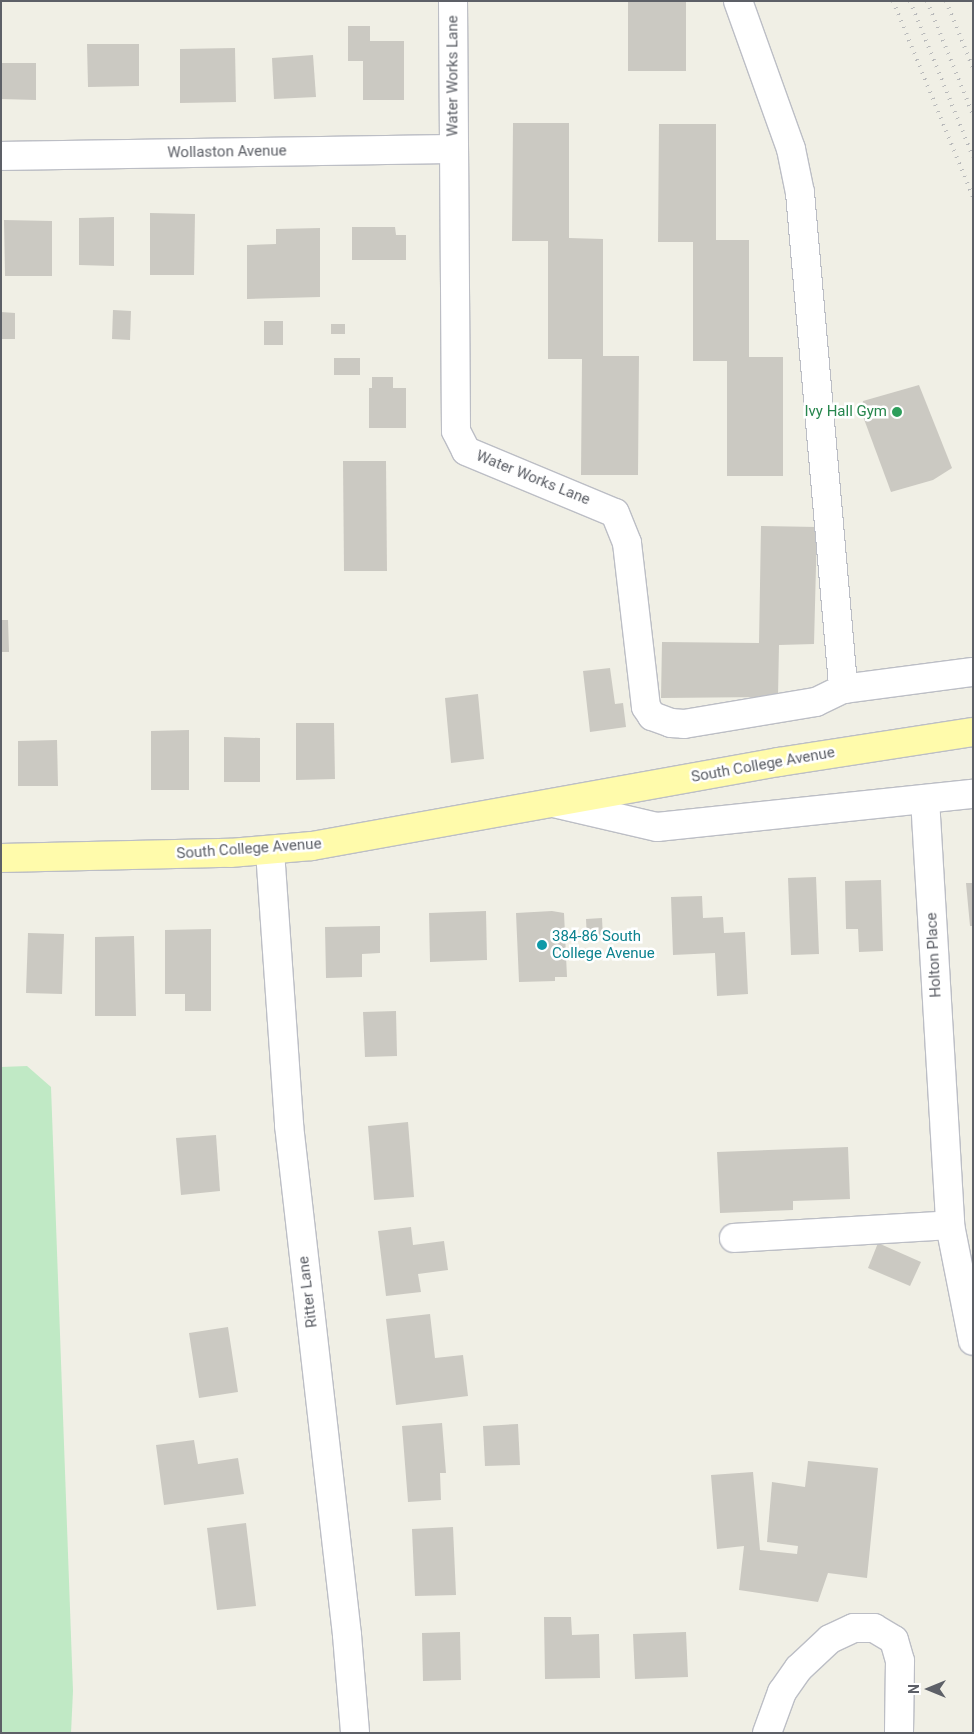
<!DOCTYPE html>
<style>
body{margin:0}
#map{position:relative;width:974px;height:1734px;overflow:hidden;background:#f0efe5;font-family:Roboto,sans-serif}
div>[style]{position:absolute}
.green>*{inset:0;background:#c0e9c5}
.building>*{inset:0;background:#cbc9c2}
.roads{filter:drop-shadow(1px 0 #bcbec5) drop-shadow(-1px 0 #bcbec5) drop-shadow(0 1px #bcbec5) drop-shadow(0 -1px #bcbec5)}
.minor>*{height:28px;margin:-14px;padding:0 14px;transform-origin:14px;border-radius:14px;background:#fff}
.major>*{height:28px;margin:-14px;padding:0 14px;transform-origin:14px;border-radius:14px;background:#fffbab}
.rail>*{height:4px;margin-top:-2px;transform-origin:0;background:repeating-linear-gradient(90deg,#b8b9ba 0 1px,transparent 0 7px)}
.dots>*{width:14px;height:14px;translate:-50% -50%;box-sizing:border-box;border:2px solid #fff;border-radius:50%}
span{translate:-50% -50%;white-space:nowrap;text-align:center;line-height:1.15;-webkit-text-stroke:5px #fff;paint-order:stroke}
.street-label{font-size:15px;color:#5d6067}
.leisure-label{font-size:15px;color:#27864d}
.right{translate:-100% -50%;text-align:right}
.culture-label{font-size:15px;color:#0d838f}
.left{translate:0 -50%;text-align:left}
.frame{position:absolute;inset:0;border:2px solid #5d6067;pointer-events:none}
.north{position:absolute;left:904px;top:1664px;width:50px;height:50px;-webkit-text-stroke:4px #fff;paint-order:stroke;rotate:270deg;font-size:14px;font-weight:700;line-height:20px;text-align:center;color:#5d6067}
.north::after{content:'';display:block;margin:auto;width:18px;height:22px;background:#5d6067;clip-path:polygon(50% 0,100% 100%,50% 72%,0 100%)}
</style>
<div id="map">
<div class="green">
<div style="clip-path:polygon(27px 1066px,51px 1087px,73px 1691px,71px 1733px,1px 1733px,1px 1067px)"></div>
</div>
<div class="building">
<div style="clip-path:polygon(628px 1px,686px 1px,686px 71px,628px 71px)"></div>
<div style="clip-path:polygon(348px 26px,370px 26px,370px 41px,404px 41px,404px 100px,363px 100px,363px 61px,348px 61px)"></div>
<div style="clip-path:polygon(87px 44px,139px 44px,139px 86px,88px 87px)"></div>
<div style="clip-path:polygon(235px 48px,236px 102px,180px 103px,180px 49px)"></div>
<div style="clip-path:polygon(313px 55px,316px 97px,274px 99px,272px 58px)"></div>
<div style="clip-path:polygon(1px 63px,36px 63px,36px 100px,1px 99px)"></div>
<div style="clip-path:polygon(513px 123px,569px 123px,569px 238px,603px 239px,603px 356px,639px 356px,638px 475px,581px 475px,582px 359px,548px 359px,548px 241px,512px 241px)"></div>
<div style="clip-path:polygon(659px 124px,716px 124px,716px 240px,749px 240px,749px 357px,783px 357px,783px 476px,727px 476px,727px 361px,693px 361px,693px 242px,658px 242px)"></div>
<div style="clip-path:polygon(150px 213px,195px 214px,194px 275px,150px 275px)"></div>
<div style="clip-path:polygon(114px 217px,114px 266px,79px 265px,79px 218px)"></div>
<div style="clip-path:polygon(4px 220px,52px 221px,52px 276px,5px 276px)"></div>
<div style="clip-path:polygon(352px 227px,395px 227px,396px 235px,406px 235px,406px 260px,352px 260px)"></div>
<div style="clip-path:polygon(320px 228px,320px 297px,247px 299px,247px 245px,276px 244px,276px 229px)"></div>
<div style="clip-path:polygon(113px 310px,131px 311px,130px 340px,112px 339px)"></div>
<div style="clip-path:polygon(1px 312px,15px 313px,15px 339px,1px 339px)"></div>
<div style="clip-path:polygon(264px 321px,283px 321px,283px 345px,264px 345px)"></div>
<div style="clip-path:polygon(331px 324px,345px 324px,345px 334px,331px 334px)"></div>
<div style="clip-path:polygon(334px 358px,360px 358px,360px 375px,334px 375px)"></div>
<div style="clip-path:polygon(372px 377px,393px 377px,393px 388px,406px 388px,406px 428px,369px 428px,369px 388px,372px 388px)"></div>
<div style="clip-path:polygon(919px 385px,952px 468px,933px 480px,891px 492px,861px 411px,863px 401px)"></div>
<div style="clip-path:polygon(343px 461px,386px 461px,387px 571px,344px 571px)"></div>
<div style="clip-path:polygon(761px 526px,817px 527px,814px 644px,779px 645px,778px 697px,661px 698px,662px 642px,759px 643px)"></div>
<div style="clip-path:polygon(1px 620px,8px 620px,9px 652px,1px 652px)"></div>
<div style="clip-path:polygon(610px 668px,615px 704px,623px 703px,626px 727px,590px 732px,583px 671px)"></div>
<div style="clip-path:polygon(478px 694px,484px 759px,451px 763px,445px 698px)"></div>
<div style="clip-path:polygon(296px 723px,334px 723px,335px 779px,296px 780px)"></div>
<div style="clip-path:polygon(189px 730px,189px 790px,151px 790px,151px 731px)"></div>
<div style="clip-path:polygon(224px 737px,260px 738px,260px 782px,224px 782px)"></div>
<div style="clip-path:polygon(57px 740px,58px 786px,18px 786px,18px 741px)"></div>
<div style="clip-path:polygon(816px 877px,819px 954px,791px 955px,788px 878px)"></div>
<div style="clip-path:polygon(881px 880px,883px 951px,859px 952px,858px 929px,846px 929px,845px 881px)"></div>
<div style="clip-path:polygon(966px 883px,973px 883px,973px 926px,970px 926px)"></div>
<div style="clip-path:polygon(702px 896px,703px 918px,723px 917px,724px 933px,745px 932px,748px 994px,717px 996px,715px 953px,673px 955px,671px 897px)"></div>
<div style="clip-path:polygon(486px 911px,487px 960px,430px 962px,429px 913px)"></div>
<div style="clip-path:polygon(552px 911px,564px 913px,567px 977px,555px 977px,555px 981px,519px 982px,516px 913px)"></div>
<div style="clip-path:polygon(602px 918px,603px 939px,587px 940px,586px 919px)"></div>
<div style="clip-path:polygon(380px 926px,380px 953px,362px 954px,362px 977px,326px 978px,325px 927px)"></div>
<div style="clip-path:polygon(211px 929px,211px 1011px,185px 1011px,185px 994px,165px 994px,165px 930px)"></div>
<div style="clip-path:polygon(28px 933px,64px 934px,62px 994px,26px 993px)"></div>
<div style="clip-path:polygon(134px 936px,136px 1016px,95px 1016px,95px 937px)"></div>
<div style="clip-path:polygon(396px 1011px,397px 1056px,365px 1057px,363px 1012px)"></div>
<div style="clip-path:polygon(408px 1122px,414px 1197px,374px 1200px,368px 1126px)"></div>
<div style="clip-path:polygon(216px 1135px,220px 1191px,181px 1195px,176px 1138px)"></div>
<div style="clip-path:polygon(848px 1147px,850px 1199px,793px 1201px,793px 1210px,720px 1213px,717px 1152px)"></div>
<div style="clip-path:polygon(411px 1227px,413px 1245px,444px 1241px,448px 1270px,418px 1274px,421px 1292px,386px 1296px,378px 1231px)"></div>
<div style="clip-path:polygon(878px 1243px,921px 1262px,910px 1286px,868px 1268px)"></div>
<div style="clip-path:polygon(430px 1314px,435px 1358px,463px 1355px,468px 1396px,396px 1405px,386px 1319px)"></div>
<div style="clip-path:polygon(228px 1327px,238px 1392px,199px 1398px,189px 1333px)"></div>
<div style="clip-path:polygon(442px 1423px,446px 1473px,440px 1473px,441px 1500px,408px 1502px,402px 1426px)"></div>
<div style="clip-path:polygon(518px 1424px,520px 1465px,485px 1466px,483px 1426px)"></div>
<div style="clip-path:polygon(194px 1440px,198px 1464px,238px 1458px,244px 1494px,164px 1505px,156px 1445px)"></div>
<div style="clip-path:polygon(808px 1461px,878px 1468px,867px 1578px,828px 1573px,818px 1602px,739px 1590px,744px 1546px,717px 1549px,711px 1475px,753px 1472px,760px 1550px,797px 1554px,798px 1546px,767px 1542px,772px 1482px,805px 1487px)"></div>
<div style="clip-path:polygon(246px 1523px,256px 1606px,217px 1610px,207px 1528px)"></div>
<div style="clip-path:polygon(453px 1527px,456px 1595px,415px 1596px,412px 1529px)"></div>
<div style="clip-path:polygon(544px 1617px,571px 1617px,572px 1635px,599px 1634px,600px 1678px,545px 1679px)"></div>
<div style="clip-path:polygon(460px 1632px,461px 1680px,423px 1681px,422px 1633px)"></div>
<div style="clip-path:polygon(686px 1632px,688px 1677px,635px 1679px,633px 1634px)"></div>
</div>
<div class="roads">
<div class="minor">
<div style="left:453px;top:1px;width:430px;rotate:89.6deg"></div>
<div style="left:456px;top:431px;width:22px;rotate:63deg"></div>
<div style="left:466px;top:451px;width:161px;rotate:22.6deg"></div>
<div style="left:615px;top:513px;width:32px;rotate:68deg"></div>
<div style="left:627px;top:543px;width:165px;rotate:83.4deg"></div>
<div style="left:646px;top:707px;width:11px;rotate:56deg"></div>
<div style="left:652px;top:716px;width:20px;rotate:20deg"></div>
<div style="left:671px;top:723px;width:13px;rotate:4deg"></div>
<div style="left:684px;top:724px;width:134px;rotate:-9.5deg"></div>
<div style="left:816px;top:702px;width:30px;rotate:-26deg"></div>
<div style="left:843px;top:689px;width:131px;rotate:-7.5deg"></div>
<div style="left:738px;top:1px;width:157px;rotate:70.3deg"></div>
<div style="left:791px;top:149px;width:45px;rotate:78.4deg"></div>
<div style="left:800px;top:193px;width:498px;rotate:85deg"></div>
<div style="left:1px;top:156px;width:452px;rotate:-0.9deg"></div>
<div style="left:925px;top:799px;width:427px;rotate:86.6deg"></div>
<div style="left:950px;top:1225px;width:118px;rotate:78.8deg"></div>
<div style="left:554px;top:803px;width:106px;rotate:13.1deg"></div>
<div style="left:657px;top:827px;width:318px;rotate:-6deg"></div>
<div style="left:270px;top:851px;width:275px;rotate:86deg"></div>
<div style="left:289px;top:1125px;width:513px;rotate:83.51deg"></div>
<div style="left:347px;top:1635px;width:98px;rotate:85.3deg"></div>
<div style="left:734px;top:1238px;width:216px;rotate:-3.4deg"></div>
<div style="left:767px;top:1733px;width:44px;rotate:-69.9deg"></div>
<div style="left:782px;top:1692px;width:29px;rotate:-55deg"></div>
<div style="left:799px;top:1668px;width:42px;rotate:-43.1deg"></div>
<div style="left:830px;top:1639px;width:26px;rotate:-25deg"></div>
<div style="left:854px;top:1628px;width:20px"></div>
<div style="left:874px;top:1628px;width:23px;rotate:31deg"></div>
<div style="left:894px;top:1640px;width:22px;rotate:74deg"></div>
<div style="left:900px;top:1661px;width:72px;rotate:90.8deg"></div>
</div>
<div class="major">
<div style="left:1px;top:858px;width:229px;rotate:-1.3deg"></div>
<div style="left:230px;top:853px;width:82px;rotate:-4.9deg"></div>
<div style="left:312px;top:846px;width:474px;rotate:-10.2deg"></div>
<div style="left:779px;top:762px;width:196px;rotate:-8.8deg"></div>
</div>
</div>
<div class="rail">
<div style="left:893px;top:1px;width:212px;rotate:67.8deg"></div>
<div style="left:910px;top:1px;width:168px;rotate:68deg"></div>
<div style="left:927px;top:1px;width:123px;rotate:68deg"></div>
<div style="left:946px;top:1px;width:72px;rotate:68.1deg"></div>
</div>
<div class="dots">
<div style="left:897px;top:412px;background:#2e9e5b"></div>
<div style="left:542px;top:945px;background:#0f9aa8"></div>
</div>
<div class="street-label">
<span style="left:453px;top:76px;rotate:-90deg">Water Works Lane</span>
<span style="left:227px;top:152px;rotate:-1deg">Wollaston Avenue</span>
<span style="left:533px;top:478px;rotate:22deg">Water Works Lane</span>
<span style="left:763px;top:765px;rotate:-10deg">South College Avenue</span>
<span style="left:249px;top:849px;rotate:-4deg">South College Avenue</span>
<span style="left:934px;top:955px;rotate:-93deg">Holton Place</span>
<span style="left:308px;top:1292px;rotate:-97deg">Ritter Lane</span>
</div>
<div class="leisure-label">
<span class="right" style="left:887px;top:412px">Ivy Hall Gym</span>
</div>
<div class="culture-label">
<span class="left" style="left:552px;top:945px">384-86 South<br>College Avenue</span>
</div>
<div class="frame"></div>
<div class="north">N</div>
</div>
